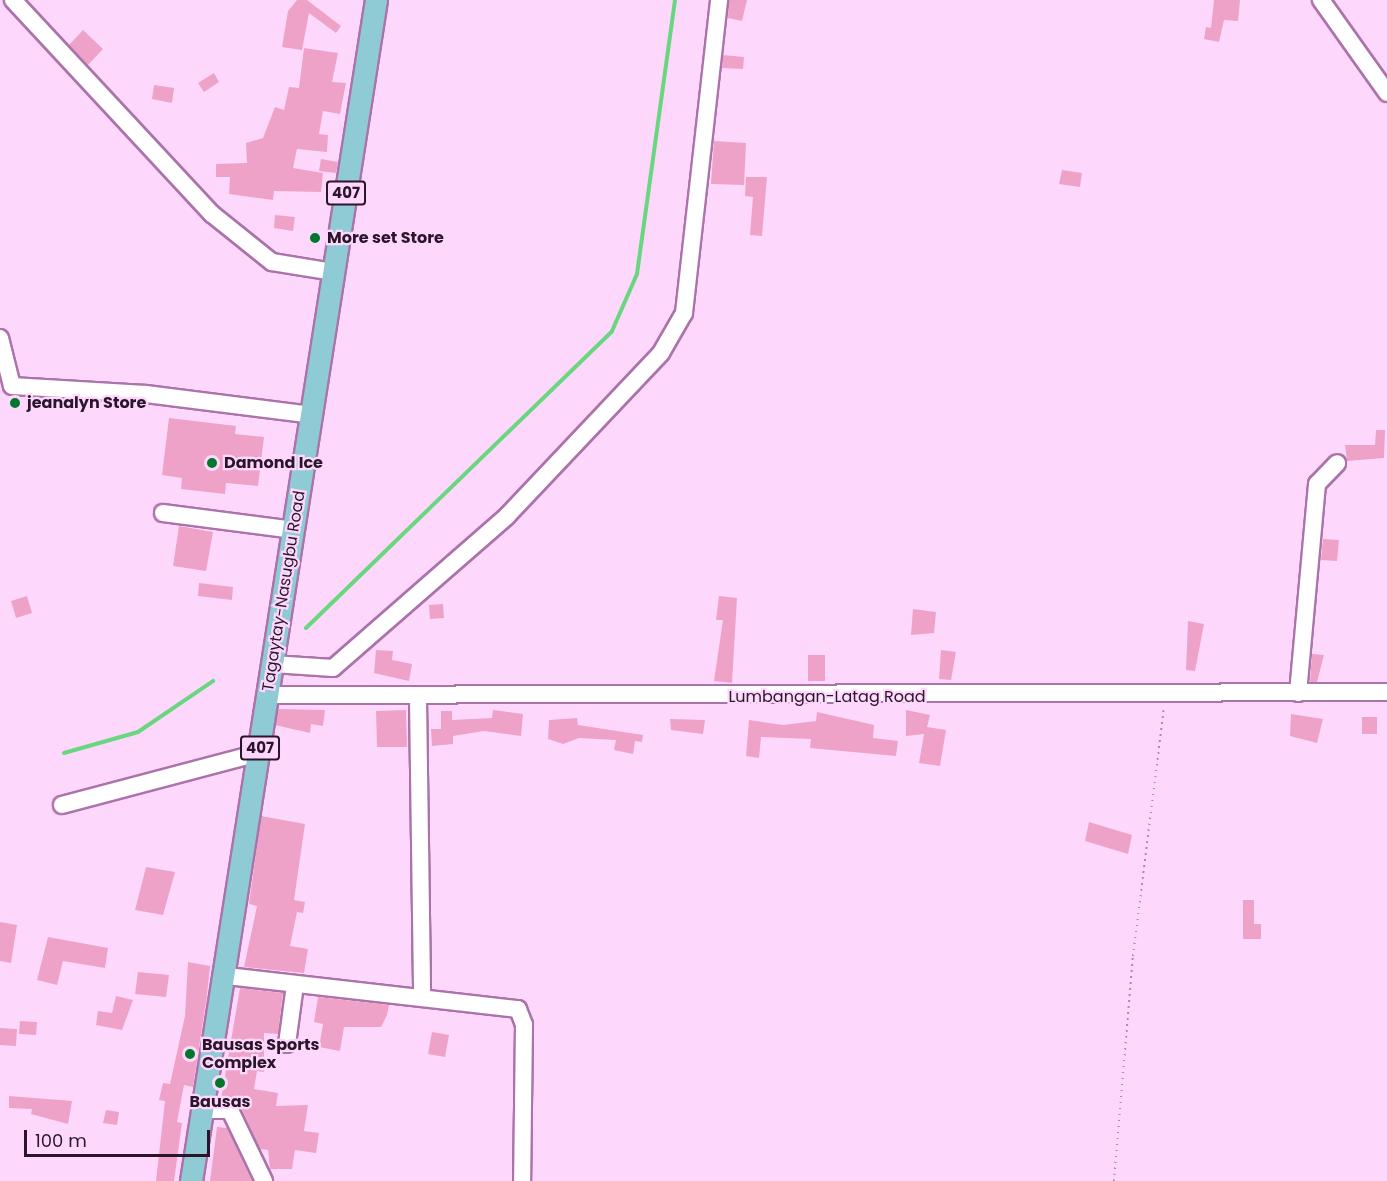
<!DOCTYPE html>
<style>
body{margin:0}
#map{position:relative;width:1387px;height:1181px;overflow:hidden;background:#fed8fc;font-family:Poppins,sans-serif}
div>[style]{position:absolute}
.stream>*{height:4px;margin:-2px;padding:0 2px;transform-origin:2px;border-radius:2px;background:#6ad67f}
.building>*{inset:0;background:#efa2c8}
.path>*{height:2px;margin-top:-1px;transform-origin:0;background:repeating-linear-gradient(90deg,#a98aa8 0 1.5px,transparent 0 6px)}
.roads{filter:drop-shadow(2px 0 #ac73aa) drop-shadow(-2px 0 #ac73aa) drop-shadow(0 2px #ac73aa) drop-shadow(0 -2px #ac73aa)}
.minor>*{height:16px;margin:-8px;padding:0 8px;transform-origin:8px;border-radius:8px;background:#fff}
.major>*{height:21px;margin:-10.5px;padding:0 10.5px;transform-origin:10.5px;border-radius:10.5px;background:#8fcbd4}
.dots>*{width:16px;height:16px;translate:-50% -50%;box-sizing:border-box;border:3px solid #fed8fc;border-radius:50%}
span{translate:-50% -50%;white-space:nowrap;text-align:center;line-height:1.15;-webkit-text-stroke:4.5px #fed8fc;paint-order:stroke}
.shield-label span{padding:2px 4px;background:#fed8fc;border:2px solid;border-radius:4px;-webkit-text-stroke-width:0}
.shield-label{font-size:15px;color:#2b152a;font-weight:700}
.poi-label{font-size:16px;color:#2b152a;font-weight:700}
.left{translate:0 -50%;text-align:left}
.street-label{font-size:16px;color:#2b152a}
.scale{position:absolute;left:24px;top:1130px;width:186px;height:27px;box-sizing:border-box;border:3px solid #2b152a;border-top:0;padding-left:8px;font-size:18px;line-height:21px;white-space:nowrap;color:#2b152a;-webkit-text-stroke:4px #fed8fc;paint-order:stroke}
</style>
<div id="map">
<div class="stream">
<div style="left:306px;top:628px;width:426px;rotate:-44.1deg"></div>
<div style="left:612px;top:331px;width:62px;rotate:-66.3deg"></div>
<div style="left:637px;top:274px;width:277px;rotate:-82.1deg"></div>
<div style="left:64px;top:753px;width:77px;rotate:-15.8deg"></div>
<div style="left:138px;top:732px;width:91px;rotate:-34.2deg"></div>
</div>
<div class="building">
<div style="clip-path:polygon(297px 0,307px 0,341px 26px,336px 33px,309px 13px,302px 50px,282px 47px,288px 11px)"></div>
<div style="clip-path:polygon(729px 0,747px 0,742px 21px,728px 18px)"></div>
<div style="clip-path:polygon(1214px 0,1240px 0,1238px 21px,1224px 20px,1219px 42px,1204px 39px,1206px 27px,1211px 28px)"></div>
<div style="clip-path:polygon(83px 30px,103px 49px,88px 65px,69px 45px)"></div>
<div style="clip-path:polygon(304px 48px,338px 53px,332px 82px,346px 83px,340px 114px,323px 111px,319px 134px,328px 135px,327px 152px,297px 149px,293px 168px,323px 173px,321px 192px,274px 191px,273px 200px,229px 194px,230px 177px,216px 177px,216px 164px,247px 163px,246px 143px,263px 138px,275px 107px,284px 110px,289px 87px,299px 88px)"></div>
<div style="clip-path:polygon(723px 55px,744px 57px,743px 69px,722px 68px)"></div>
<div style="clip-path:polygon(214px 73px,219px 82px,204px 92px,198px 83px)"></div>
<div style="clip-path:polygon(154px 85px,174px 88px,172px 103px,152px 99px)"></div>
<div style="clip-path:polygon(714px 141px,746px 143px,744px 185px,711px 184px)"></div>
<div style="clip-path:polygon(321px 159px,338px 162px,336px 173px,319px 171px)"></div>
<div style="clip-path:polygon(1062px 170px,1082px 173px,1080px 187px,1059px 184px)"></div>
<div style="clip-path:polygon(746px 177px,767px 177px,762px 236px,750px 235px,753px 197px,745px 196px)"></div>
<div style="clip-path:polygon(275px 215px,295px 217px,293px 231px,274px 228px)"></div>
<div style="clip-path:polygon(169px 418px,236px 426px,235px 434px,264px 437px,258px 486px,226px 483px,225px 494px,181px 489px,182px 478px,162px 475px)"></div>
<div style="clip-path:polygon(1376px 430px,1385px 430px,1384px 458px,1347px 461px,1345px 445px,1375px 445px)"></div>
<div style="clip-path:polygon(179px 526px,213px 532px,206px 571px,173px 566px)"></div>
<div style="clip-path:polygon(1323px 539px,1339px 540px,1337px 561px,1321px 560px)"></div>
<div style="clip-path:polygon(199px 583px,233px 587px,232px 600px,198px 596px)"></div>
<div style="clip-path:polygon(27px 596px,32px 613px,16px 618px,11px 601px)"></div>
<div style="clip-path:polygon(719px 596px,737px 598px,732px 683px,714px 681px,723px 620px,716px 620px)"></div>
<div style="clip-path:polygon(443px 604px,444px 618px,430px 619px,429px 605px)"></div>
<div style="clip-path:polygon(913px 609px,936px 612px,934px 633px,911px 635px)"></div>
<div style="clip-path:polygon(1188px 621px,1204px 624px,1195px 671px,1186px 670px)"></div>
<div style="clip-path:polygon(376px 650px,393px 651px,392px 660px,412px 664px,409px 681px,374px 673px)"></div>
<div style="clip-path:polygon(941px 650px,956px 652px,951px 680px,939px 679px)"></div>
<div style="clip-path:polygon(1312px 654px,1324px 655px,1317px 682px,1310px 682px)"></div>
<div style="clip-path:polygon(808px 655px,825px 655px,825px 681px,808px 681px)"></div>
<div style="clip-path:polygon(278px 709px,325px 710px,323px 726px,311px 724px,310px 733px,275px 725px)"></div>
<div style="clip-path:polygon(406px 710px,407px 747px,377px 747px,376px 711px)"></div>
<div style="clip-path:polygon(493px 710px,523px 714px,521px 736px,484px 731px,453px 736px,453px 744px,432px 746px,431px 729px,441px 729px,441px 711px,452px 711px,452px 720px,492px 718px)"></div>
<div style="clip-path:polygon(906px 710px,930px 715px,927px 727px,946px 730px,940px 766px,919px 763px,924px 734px,906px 736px)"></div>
<div style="clip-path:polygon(817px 712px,874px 725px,873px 738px,898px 741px,896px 756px,810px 748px,811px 739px,761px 737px,759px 758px,746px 756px,749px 720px,783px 725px,816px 721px)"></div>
<div style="clip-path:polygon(1291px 714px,1323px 719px,1317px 743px,1290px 736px)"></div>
<div style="clip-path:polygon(1362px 717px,1377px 717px,1377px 734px,1362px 734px)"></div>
<div style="clip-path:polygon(577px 718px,578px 725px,643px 735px,642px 742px,635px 741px,633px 754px,614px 750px,616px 740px,579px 738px,563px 744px,548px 739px,549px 720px)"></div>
<div style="clip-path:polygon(670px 719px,705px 720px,703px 734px,671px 730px)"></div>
<div style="clip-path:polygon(261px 816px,305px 824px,294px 900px,305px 902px,303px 913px,297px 912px,290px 946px,308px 949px,304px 973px,244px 967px,257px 906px,249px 904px)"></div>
<div style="clip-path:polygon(1089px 822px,1132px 835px,1128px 854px,1085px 841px)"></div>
<div style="clip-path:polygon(146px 867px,175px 872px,163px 915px,135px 910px)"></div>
<div style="clip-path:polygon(1243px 900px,1254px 900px,1254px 924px,1261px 924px,1261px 939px,1243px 939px)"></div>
<div style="clip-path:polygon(0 922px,17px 925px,11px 963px,0 961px)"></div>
<div style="clip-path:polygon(48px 937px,108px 948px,105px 968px,63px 961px,57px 985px,37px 980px)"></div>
<div style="clip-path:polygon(188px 962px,210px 966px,207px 995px,193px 1087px,184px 1085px,177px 1122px,182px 1123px,174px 1181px,156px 1181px,165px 1101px,159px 1100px,163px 1083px,170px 1084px,185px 1016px)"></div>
<div style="clip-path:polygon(138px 972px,169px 975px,166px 997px,135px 994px)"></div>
<div style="clip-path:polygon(240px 988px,283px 993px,278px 1034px,264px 1033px,264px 1072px,257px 1071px,254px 1089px,278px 1093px,276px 1106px,308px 1105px,304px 1131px,319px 1133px,316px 1153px,295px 1150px,292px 1169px,270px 1169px,268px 1150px,260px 1149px,238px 1101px,221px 1099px)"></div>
<div style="clip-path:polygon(116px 996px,133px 1000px,122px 1030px,96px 1025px,98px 1011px,112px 1013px)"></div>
<div style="clip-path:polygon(318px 997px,389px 1005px,387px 1015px,381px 1027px,344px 1027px,340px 1051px,319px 1047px,323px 1024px,314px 1022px)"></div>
<div style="clip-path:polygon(20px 1021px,37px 1022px,36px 1035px,19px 1034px)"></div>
<div style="clip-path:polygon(0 1028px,17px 1029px,16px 1046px,0 1045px)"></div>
<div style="clip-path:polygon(432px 1032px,449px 1035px,445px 1057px,428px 1054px)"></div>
<div style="clip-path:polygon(9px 1096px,72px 1101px,68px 1124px,31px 1114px,32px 1109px,9px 1108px)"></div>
<div style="clip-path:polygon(106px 1110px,119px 1112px,117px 1125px,103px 1123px)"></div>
<div style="clip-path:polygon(217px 1127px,227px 1128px,252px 1181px,210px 1181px)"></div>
</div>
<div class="path">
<div style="left:1114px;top:1181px;width:226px;rotate:-85.2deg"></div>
<div style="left:1133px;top:956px;width:251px;rotate:-82.9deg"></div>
</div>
<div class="roads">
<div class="minor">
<div style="left:13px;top:0;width:292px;rotate:47.1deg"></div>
<div style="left:212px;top:214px;width:77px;rotate:38.7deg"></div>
<div style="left:272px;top:262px;width:63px;rotate:9.2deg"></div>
<div style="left:1321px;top:0;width:114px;rotate:54.6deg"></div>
<div style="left:0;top:338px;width:49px;rotate:76deg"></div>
<div style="left:12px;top:386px;width:134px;rotate:3.4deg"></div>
<div style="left:146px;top:394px;width:167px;rotate:7.2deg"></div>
<div style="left:163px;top:513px;width:132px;rotate:7.4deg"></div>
<div style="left:273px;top:664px;width:60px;rotate:3.8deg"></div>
<div style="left:333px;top:668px;width:231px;rotate:-41.1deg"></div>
<div style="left:507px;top:516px;width:224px;rotate:-46.6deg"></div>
<div style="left:661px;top:353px;width:46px;rotate:-60.1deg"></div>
<div style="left:684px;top:313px;width:315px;rotate:-83.6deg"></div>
<div style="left:1298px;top:693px;width:210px;rotate:-84.8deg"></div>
<div style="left:1317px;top:484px;width:29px;rotate:-46deg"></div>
<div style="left:268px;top:695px;width:1119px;rotate:-0.15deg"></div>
<div style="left:418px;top:699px;width:296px;rotate:89.2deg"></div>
<div style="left:62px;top:805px;width:204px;rotate:-14.8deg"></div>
<div style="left:227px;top:976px;width:293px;rotate:6.5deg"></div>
<div style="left:518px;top:1009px;width:17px;rotate:69deg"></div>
<div style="left:524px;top:1025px;width:156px;rotate:90.7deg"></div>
<div style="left:287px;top:1044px;width:60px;rotate:-82.3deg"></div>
<div style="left:205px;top:1110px;width:25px"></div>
<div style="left:230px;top:1110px;width:79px;rotate:64.4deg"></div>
</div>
<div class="major">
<div style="left:191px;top:1181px;width:1195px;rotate:-81.1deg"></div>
</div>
</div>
<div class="dots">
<div style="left:315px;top:238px;background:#00772d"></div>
<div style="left:15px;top:403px;background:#00772d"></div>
<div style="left:212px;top:463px;background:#00772d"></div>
<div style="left:190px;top:1054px;background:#00772d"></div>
<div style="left:220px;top:1083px;background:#00772d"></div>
</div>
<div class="shield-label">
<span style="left:346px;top:193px">407</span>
<span style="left:260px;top:748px">407</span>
</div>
<div class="poi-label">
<span class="left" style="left:327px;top:238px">More set Store</span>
<span class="left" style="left:27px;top:403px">jeanalyn Store</span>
<span class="left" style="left:224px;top:463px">Damond Ice</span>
<span class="left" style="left:202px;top:1054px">Bausas Sports<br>Complex</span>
<span style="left:220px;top:1102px">Bausas</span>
</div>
<div class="street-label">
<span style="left:284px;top:591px;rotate:-81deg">Tagaytay-Nasugbu Road</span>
<span style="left:827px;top:697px">Lumbangan-Latag Road</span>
</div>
<div class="scale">100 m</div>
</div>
